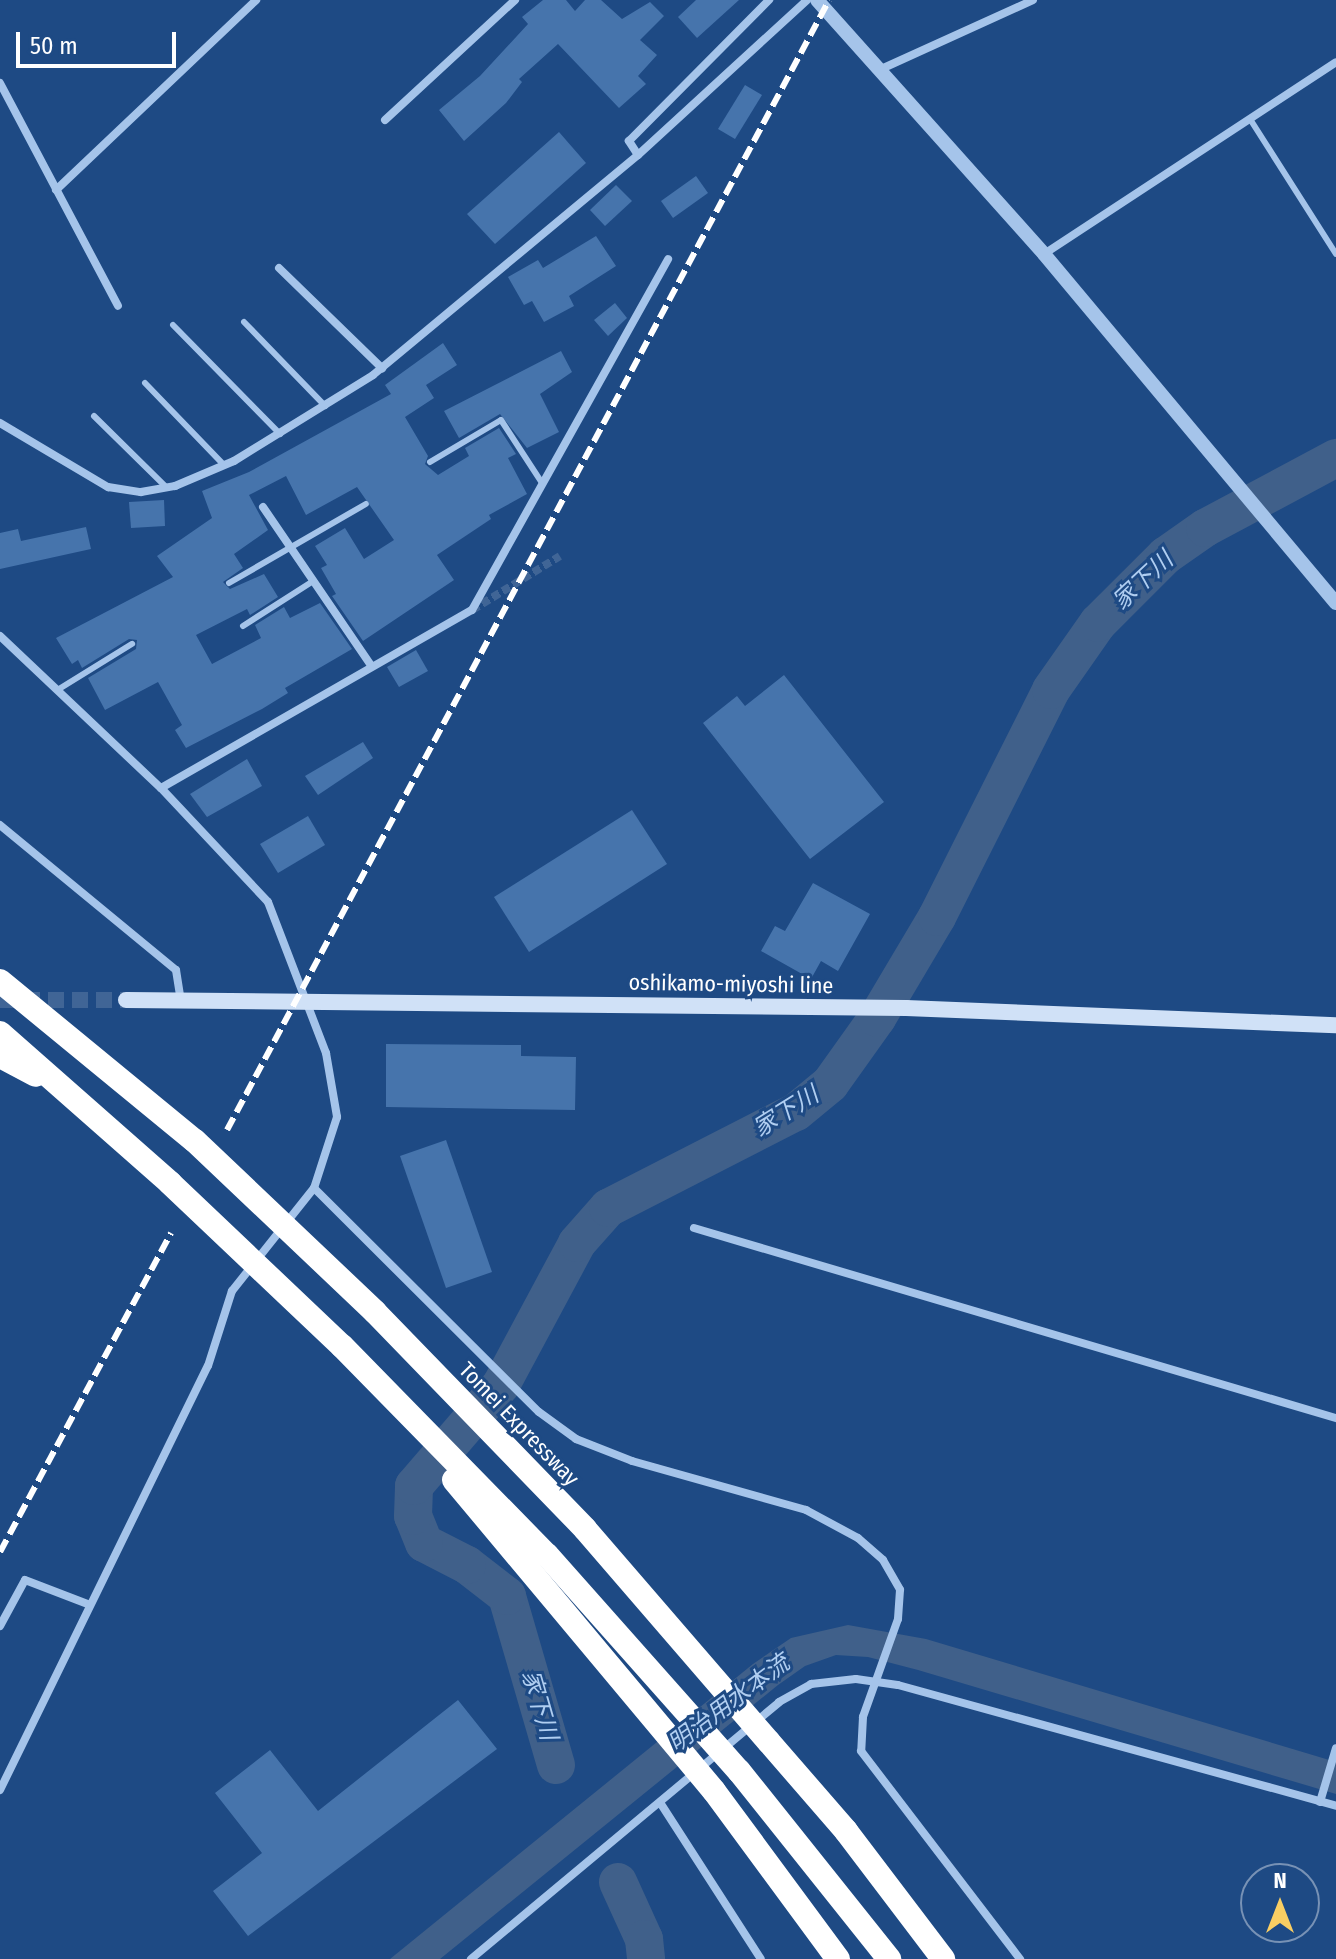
<!DOCTYPE html>
<meta charset="utf-8">
<style>
body{margin:0}
#map{position:relative;width:1336px;height:1959px;overflow:hidden;background:#1e4a84;font-family:"Fira Sans Condensed","Noto Sans JP",sans-serif}
div>[style]{position:absolute}
.water>*{inset:0;background:#40608a}
.river>*{height:38px;margin:-19px;padding:0 19px;transform-origin:19px;border-radius:19px;background:#40608a}
.building>*{inset:0;background:#4674ac}
.minor-tunnel>*{height:8px;margin-top:-4px;transform-origin:0;background:repeating-linear-gradient(90deg,#406596 0 8px,transparent 0 12px)}
.secondary-tunnel>*{height:16px;margin-top:-8px;transform-origin:0;background:repeating-linear-gradient(90deg,#406596 0 16px,transparent 0 24px)}
.service>*{height:6px;margin:-3px;padding:0 3px;transform-origin:3px;border-radius:3px;background:#a5c4ea}
.minor>*{height:8px;margin:-4px;padding:0 4px;transform-origin:4px;border-radius:4px;background:#a5c4ea}
.tertiary>*{height:14px;margin:-7px;padding:0 7px;transform-origin:7px;border-radius:7px;background:#a5c4ea}
.secondary>*{height:16px;margin:-8px;padding:0 8px;transform-origin:8px;border-radius:8px;background:#d0e1f7}
.motorway>*{height:24px;margin:-12px;padding:0 12px;transform-origin:12px;border-radius:12px;background:#fff}
.rail>*{height:6px;margin-top:-3px;transform-origin:0;background:repeating-linear-gradient(90deg,#fff 0 14px,transparent 0 20px)}
.motorway-bridge>*{height:24px;margin:-12px;padding:0 12px;transform-origin:12px;border-radius:12px;background:#fff}
span{translate:-50% -50%;white-space:nowrap;text-align:center;line-height:1.15;-webkit-text-stroke:6px #1e4a84;paint-order:stroke}
.street-label{font-size:22px;color:#fff}
.water-label{font-size:24px;color:#b0cef1;font-style:italic}
.north{position:absolute;left:1240px;top:1863px;width:80px;height:80px;box-sizing:border-box;background:#1e4a84;border:2px solid #7892b5;border-radius:50%;rotate:0deg;font-size:22px;font-weight:700;line-height:32px;text-align:center;color:#fff}
.north::after{content:'';display:block;margin:auto;width:28px;height:36px;background:#f9ce63;clip-path:polygon(50% 0,100% 100%,50% 72%,0 100%)}
.scale{position:absolute;left:16px;top:32px;width:160px;height:36px;box-sizing:border-box;border:4px solid #fff;border-top:0;padding-left:10px;font-size:24px;line-height:28px;white-space:nowrap;color:#fff;-webkit-text-stroke:6px #1e4a84;paint-order:stroke}
</style>
<div id="map">
<div class="water">
<div style="clip-path:polygon(848px 1625px,926px 1639px,1336px 1762px,1336px 1794px,918px 1670px,868px 1657px,836px 1655px,805px 1666px,778px 1685px,440px 1959px,390px 1959px,753px 1664px,791px 1638px)"></div>
</div>
<div class="river">
<div style="left:556px;top:1765px;width:176px;rotate:-106.2deg"></div>
<div style="left:507px;top:1596px;width:51px;rotate:-142.2deg"></div>
<div style="left:467px;top:1565px;width:48px;rotate:-152.9deg"></div>
<div style="left:424px;top:1543px;width:29px;rotate:-112deg"></div>
<div style="left:413px;top:1516px;width:30px;rotate:-88deg"></div>
<div style="left:414px;top:1486px;width:133px;rotate:-49.3deg"></div>
<div style="left:501px;top:1385px;width:161px;rotate:-61.8deg"></div>
<div style="left:577px;top:1243px;width:47px;rotate:-48.5deg"></div>
<div style="left:608px;top:1208px;width:211px;rotate:-27.1deg"></div>
<div style="left:796px;top:1112px;width:44px;rotate:-39.5deg"></div>
<div style="left:830px;top:1084px;width:81px;rotate:-54.5deg"></div>
<div style="left:877px;top:1018px;width:117px;rotate:-59.3deg"></div>
<div style="left:937px;top:917px;width:254px;rotate:-63.3deg"></div>
<div style="left:1051px;top:690px;width:82px;rotate:-55deg"></div>
<div style="left:1098px;top:623px;width:95px;rotate:-45deg"></div>
<div style="left:1165px;top:556px;width:49px;rotate:-35deg"></div>
<div style="left:1205px;top:528px;width:149px;rotate:-28.1deg"></div>
<div style="left:618px;top:1882px;width:63px;rotate:65.5deg"></div>
<div style="left:644px;top:1939px;width:20px;rotate:84deg"></div>
</div>
<div class="building">
<div style="clip-path:polygon(543px 0,566px 0,575px 11px,585px 0,601px 0,622px 19px,650px 2px,664px 16px,640px 40px,657px 55px,638px 76px,646px 84px,619px 108px,558px 44px,519px 79px,522px 82px,506px 103px,464px 141px,439px 110px,480px 76px,528px 24px,522px 17px)"></div>
<div style="clip-path:polygon(696px 0,739px 0,697px 38px,678px 17px)"></div>
<div style="clip-path:polygon(745px 85px,762px 95px,735px 139px,718px 129px)"></div>
<div style="clip-path:polygon(559px 132px,586px 163px,495px 244px,467px 214px)"></div>
<div style="clip-path:polygon(696px 176px,708px 193px,673px 218px,661px 201px)"></div>
<div style="clip-path:polygon(616px 185px,632px 201px,605px 226px,590px 210px)"></div>
<div style="clip-path:polygon(596px 236px,616px 266px,569px 296px,574px 306px,544px 322px,532px 301px,524px 305px,508px 277px,538px 260px,543px 268px)"></div>
<div style="clip-path:polygon(615px 303px,627px 318px,608px 336px,594px 320px)"></div>
<div style="clip-path:polygon(443px 343px,457px 365px,426px 385px,434px 398px,405px 417px,428px 456px,425px 464px,438px 475px,469px 456px,465px 448px,499px 428px,516px 454px,508px 458px,527px 494px,489px 515px,491px 519px,437px 555px,454px 580px,363px 641px,332px 596px,336px 594px,321px 568px,327px 565px,315px 546px,345px 528px,364px 559px,394px 540px,357px 487px,306px 515px,286px 476px,249px 495px,268px 530px,234px 554px,243px 568px,223px 582px,230px 589px,264px 574px,278px 597px,250px 615px,247px 609px,196px 635px,212px 664px,261px 638px,255px 625px,284px 607px,290px 618px,320px 603px,352px 649px,285px 688px,288px 693px,262px 709px,186px 748px,175px 730px,182px 725px,158px 682px,105px 710px,88px 678px,136px 649px,137px 640px,129px 639px,82px 668px,78px 660px,72px 664px,56px 638px,173px 577px,157px 556px,212px 518px,202px 491px,249px 472px,391px 394px,385px 385px)"></div>
<div style="clip-path:polygon(561px 351px,572px 372px,540px 394px,559px 432px,527px 448px,500px 414px,459px 438px,444px 411px)"></div>
<div style="clip-path:polygon(164px 500px,165px 526px,131px 528px,129px 502px)"></div>
<div style="clip-path:polygon(86px 527px,91px 549px,0 569px,0 533px,18px 529px,21px 541px)"></div>
<div style="clip-path:polygon(416px 650px,428px 671px,399px 687px,387px 667px)"></div>
<div style="clip-path:polygon(784px 675px,884px 802px,810px 859px,703px 723px,737px 696px,745px 706px)"></div>
<div style="clip-path:polygon(363px 742px,373px 758px,318px 795px,305px 776px)"></div>
<div style="clip-path:polygon(247px 759px,262px 786px,207px 817px,190px 794px)"></div>
<div style="clip-path:polygon(632px 810px,667px 864px,529px 952px,494px 897px)"></div>
<div style="clip-path:polygon(308px 816px,325px 845px,278px 873px,260px 844px)"></div>
<div style="clip-path:polygon(813px 883px,870px 914px,838px 971px,821px 961px,811px 979px,761px 951px,775px 926px,785px 931px)"></div>
<div style="clip-path:polygon(386px 1044px,521px 1045px,521px 1056px,576px 1057px,575px 1110px,386px 1107px)"></div>
<div style="clip-path:polygon(446px 1140px,492px 1272px,446px 1288px,400px 1156px)"></div>
<div style="clip-path:polygon(458px 1700px,497px 1749px,248px 1936px,213px 1891px,262px 1853px,215px 1793px,270px 1750px,318px 1811px)"></div>
</div>
<div class="minor-tunnel">
<div style="left:472px;top:610px;width:103px;rotate:-31.5deg"></div>
</div>
<div class="secondary-tunnel">
<div style="left:0;top:1000px;width:126px"></div>
</div>
<div class="service">
<div style="left:1250px;top:119px;width:160px;rotate:57.5deg"></div>
<div style="left:244px;top:322px;width:117px;rotate:46deg"></div>
<div style="left:173px;top:325px;width:153px;rotate:45.5deg"></div>
<div style="left:145px;top:383px;width:114px;rotate:46.1deg"></div>
<div style="left:94px;top:416px;width:101px;rotate:44.6deg"></div>
<div style="left:430px;top:462px;width:82px;rotate:-30.6deg"></div>
<div style="left:501px;top:420px;width:75px;rotate:56.9deg"></div>
<div style="left:229px;top:583px;width:158px;rotate:-30deg"></div>
<div style="left:243px;top:626px;width:83px;rotate:-32.7deg"></div>
<div style="left:59px;top:689px;width:86px;rotate:-31.7deg"></div>
</div>
<div class="minor">
<div style="left:879px;top:70px;width:169px;rotate:-24.4deg"></div>
<div style="left:0;top:83px;width:252px;rotate:62.1deg"></div>
<div style="left:385px;top:120px;width:177px;rotate:-42.7deg"></div>
<div style="left:638px;top:155px;width:17px;rotate:-123deg"></div>
<div style="left:629px;top:141px;width:199px;rotate:-45.2deg"></div>
<div style="left:56px;top:190px;width:276px;rotate:-43.5deg"></div>
<div style="left:1044px;top:254px;width:349px;rotate:-33.3deg"></div>
<div style="left:279px;top:268px;width:144px;rotate:44.2deg"></div>
<div style="left:0;top:423px;width:126px;rotate:30.7deg"></div>
<div style="left:108px;top:487px;width:33px;rotate:9deg"></div>
<div style="left:141px;top:492px;width:35px;rotate:-10deg"></div>
<div style="left:175px;top:486px;width:64px;rotate:-23deg"></div>
<div style="left:234px;top:461px;width:163px;rotate:-31.7deg"></div>
<div style="left:373px;top:375px;width:344px;rotate:-39.7deg"></div>
<div style="left:638px;top:155px;width:229px;rotate:-42.5deg"></div>
<div style="left:263px;top:507px;width:190px;rotate:55.7deg"></div>
<div style="left:0;top:636px;width:221px;rotate:43.4deg"></div>
<div style="left:161px;top:788px;width:156px;rotate:46.8deg"></div>
<div style="left:268px;top:902px;width:162px;rotate:69deg"></div>
<div style="left:326px;top:1053px;width:65px;rotate:80.2deg"></div>
<div style="left:337px;top:1117px;width:75px;rotate:107.9deg"></div>
<div style="left:314px;top:1188px;width:317px;rotate:44.9deg"></div>
<div style="left:539px;top:1412px;width:46px;rotate:36.1deg"></div>
<div style="left:576px;top:1439px;width:60px;rotate:21.4deg"></div>
<div style="left:632px;top:1461px;width:181px;rotate:15.7deg"></div>
<div style="left:806px;top:1510px;width:59px;rotate:28.3deg"></div>
<div style="left:858px;top:1538px;width:33px;rotate:41deg"></div>
<div style="left:883px;top:1560px;width:34px;rotate:60deg"></div>
<div style="left:900px;top:1590px;width:29px;rotate:94deg"></div>
<div style="left:898px;top:1619px;width:104px;rotate:109.7deg"></div>
<div style="left:863px;top:1717px;width:34px;rotate:93deg"></div>
<div style="left:861px;top:1751px;width:262px;rotate:52.6deg"></div>
<div style="left:161px;top:788px;width:358px;rotate:-29.8deg"></div>
<div style="left:472px;top:610px;width:402px;rotate:-60.8deg"></div>
<div style="left:0;top:825px;width:228px;rotate:39.5deg"></div>
<div style="left:176px;top:970px;width:30px;rotate:81deg"></div>
<div style="left:694px;top:1228px;width:670px;rotate:16.49deg"></div>
<div style="left:0;top:1626px;width:52px;rotate:-61.5deg"></div>
<div style="left:25px;top:1580px;width:67px;rotate:20.9deg"></div>
<div style="left:0;top:1790px;width:472px;rotate:-63.9deg"></div>
<div style="left:208px;top:1366px;width:79px;rotate:-72.3deg"></div>
<div style="left:232px;top:1291px;width:132px;rotate:-51.5deg"></div>
<div style="left:1320px;top:1802px;width:56px;rotate:-73.5deg"></div>
<div style="left:661px;top:1804px;width:184px;rotate:57.2deg"></div>
<div style="left:471px;top:1959px;width:401px;rotate:-39.8deg"></div>
<div style="left:779px;top:1702px;width:37px;rotate:-29deg"></div>
<div style="left:811px;top:1684px;width:45px;rotate:-6.3deg"></div>
<div style="left:856px;top:1679px;width:42px;rotate:8.1deg"></div>
<div style="left:898px;top:1685px;width:454px;rotate:15.4deg"></div>
</div>
<div class="tertiary">
<div style="left:817px;top:0;width:341px;rotate:48.2deg"></div>
<div style="left:1044px;top:254px;width:455px;rotate:50.1deg"></div>
</div>
<div class="secondary">
<div style="left:126px;top:1000px;width:780px;rotate:0.59deg"></div>
<div style="left:906px;top:1008px;width:430px;rotate:2.3deg"></div>
</div>
<div class="motorway">
<div style="left:0;top:981px;width:252px;rotate:39.4deg"></div>
<div style="left:0;top:1033px;width:227px;rotate:41.4deg"></div>
<div style="left:0;top:1056px;width:40px;rotate:28deg"></div>
<div style="left:769px;top:1742px;width:118px;rotate:49.1deg"></div>
<div style="left:846px;top:1831px;width:161px;rotate:52.8deg"></div>
<div style="left:739px;top:1771px;width:241px;rotate:51.4deg"></div>
<div style="left:714px;top:1791px;width:209px;rotate:53.6deg"></div>
</div>
<div class="rail">
<div style="left:227px;top:1130px;width:1280px;rotate:-61.95deg"></div>
<div style="left:0;top:1552px;width:362px;rotate:-61.8deg"></div>
</div>
<div class="motorway-bridge">
<div style="left:195px;top:1141px;width:248px;rotate:43.5deg"></div>
<div style="left:375px;top:1312px;width:302px;rotate:45.9deg"></div>
<div style="left:585px;top:1529px;width:281px;rotate:49.2deg"></div>
<div style="left:170px;top:1183px;width:237px;rotate:43.5deg"></div>
<div style="left:342px;top:1346px;width:293px;rotate:45.6deg"></div>
<div style="left:547px;top:1555px;width:289px;rotate:48.4deg"></div>
<div style="left:454px;top:1480px;width:405px;rotate:50.1deg"></div>
</div>
<div class="street-label">
<span style="left:731px;top:984px;rotate:1deg">oshikamo-miyoshi line</span>
<span style="left:519px;top:1424px;rotate:46deg">Tomei Expressway</span>
</div>
<div class="water-label">
<span style="left:1143px;top:581px;rotate:-43deg">家下川</span>
<span style="left:786px;top:1112px;rotate:-32deg">家下川</span>
<span style="left:729px;top:1704px;rotate:-37deg">明治用水本流</span>
<span style="left:539px;top:1705px;rotate:74deg">家下川</span>
</div>
<div class="north">N</div>
<div class="scale">50 m</div>
</div>
